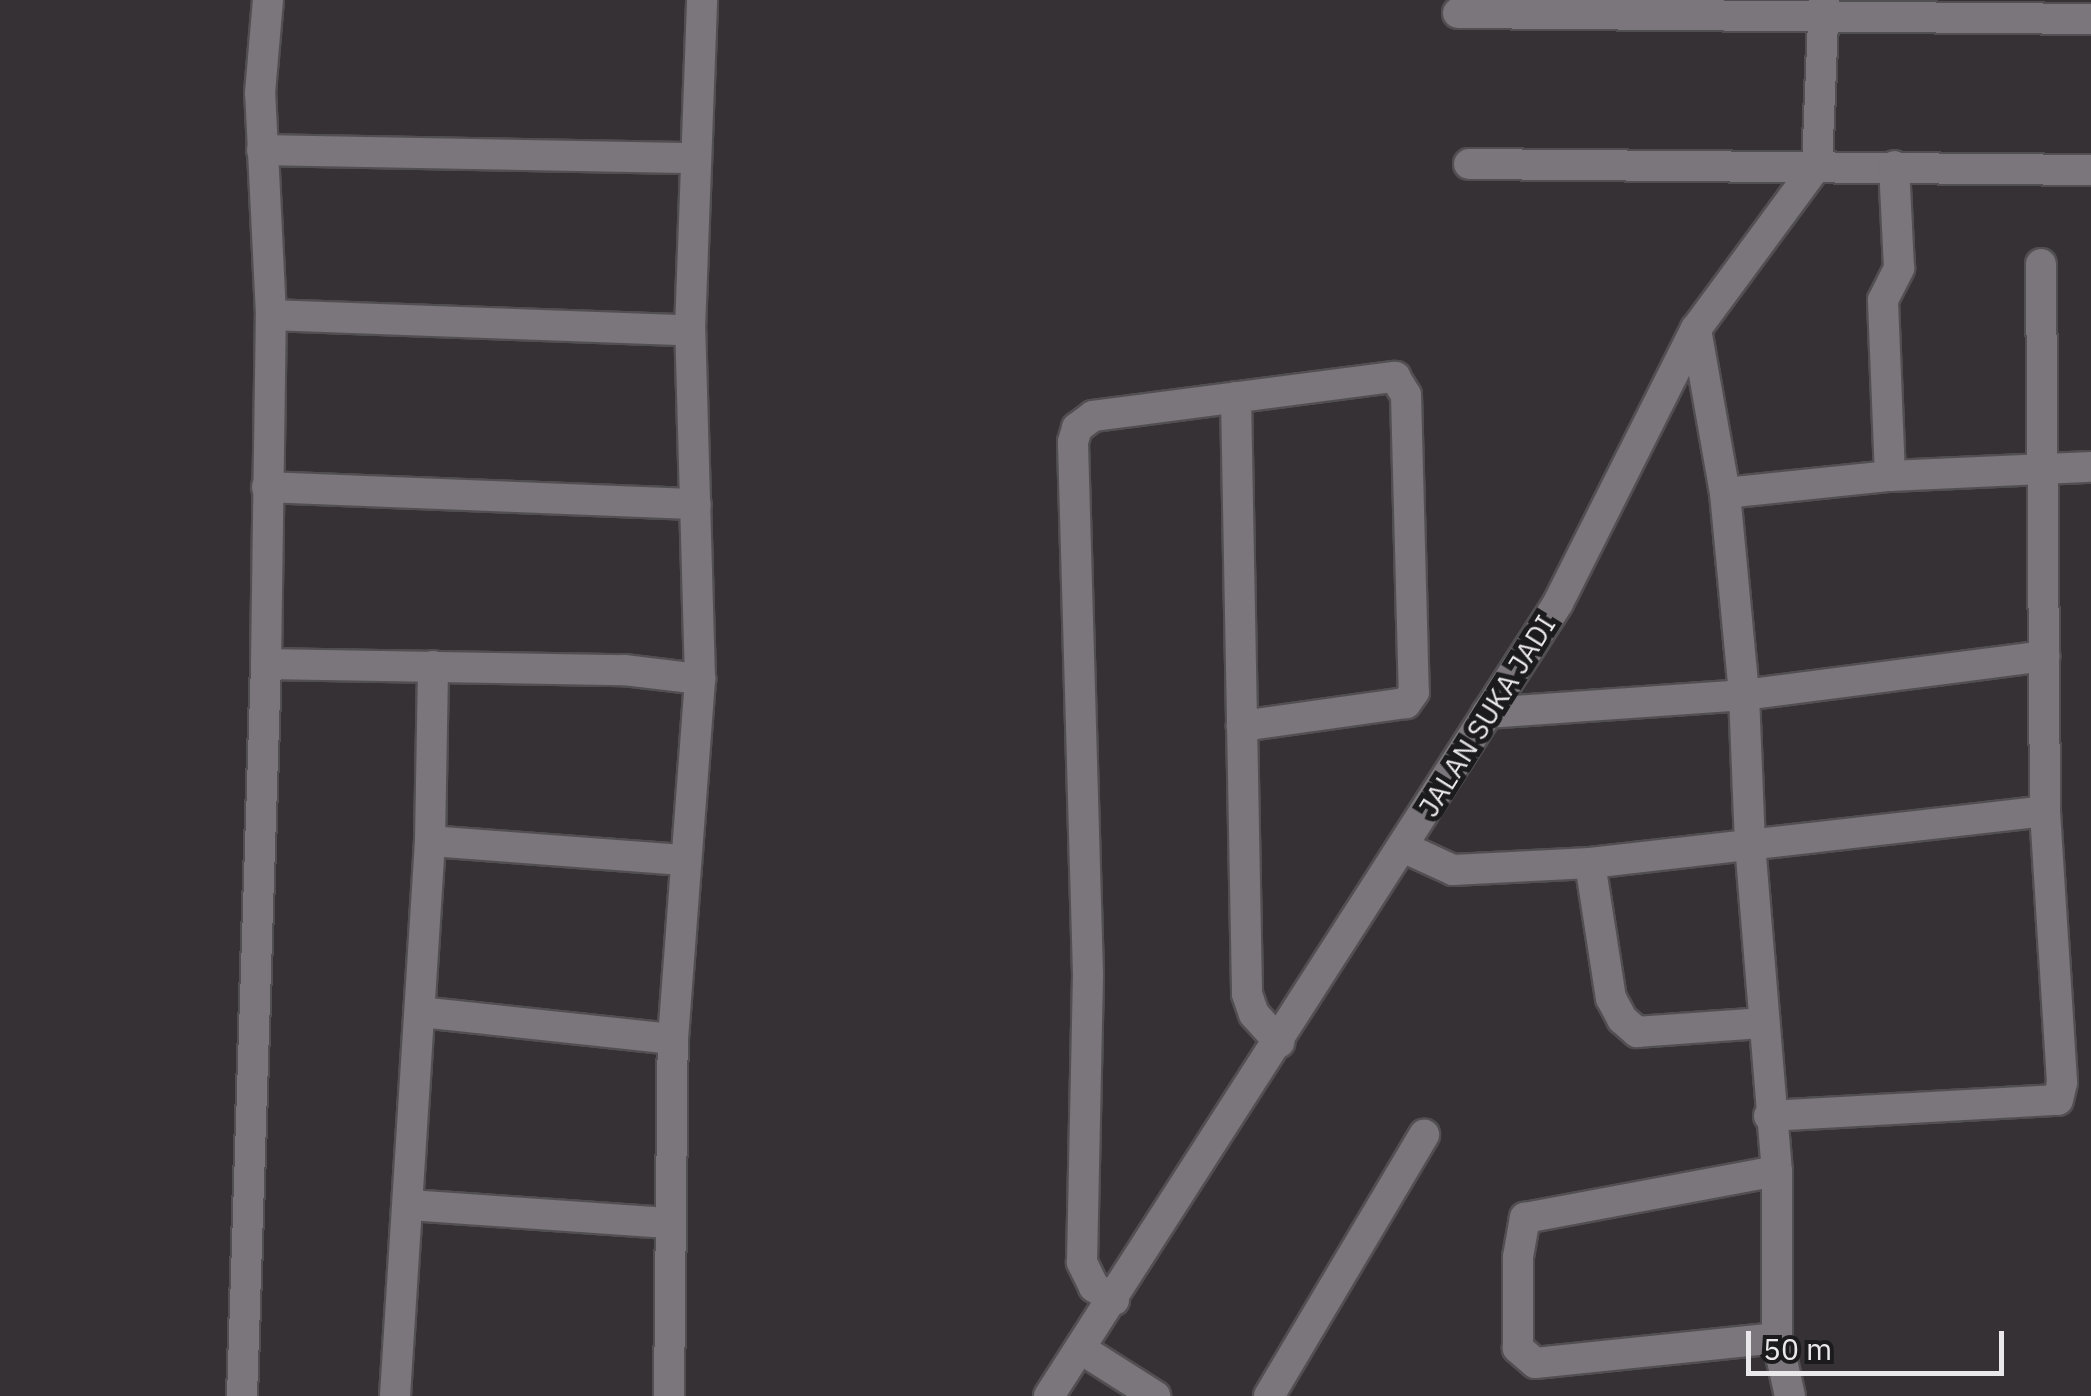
<!DOCTYPE html>
<style>
body{margin:0}
#map{position:relative;width:2091px;height:1396px;overflow:hidden;background:#353135;font-family:"IBM Plex Sans",sans-serif}
div>[style]{position:absolute}
.roads{filter:drop-shadow(2px 0 #524f52) drop-shadow(-2px 0 #524f52) drop-shadow(0 2px #524f52) drop-shadow(0 -2px #524f52)}
.street>*{height:30px;margin:-15px;padding:0 15px;transform-origin:15px;border-radius:15px;background:#7a767b}
span{translate:-50% -50%;white-space:nowrap;text-align:center;line-height:1.15;-webkit-text-stroke:10px #1b1a1c;paint-order:stroke}
.street-label{font-size:28px;color:#eae8ea}
.scale{position:absolute;left:1746px;top:1331px;width:258px;height:45px;box-sizing:border-box;border:5px solid #eae8ea;border-top:0;padding-left:12px;font-size:30px;line-height:35px;white-space:nowrap;color:#eae8ea;-webkit-text-stroke:8px #1b1a1c;paint-order:stroke}
</style>
<div id="map">
<div class="roads">
<div class="street">
<div style="left:1458px;top:13px;width:633px;rotate:0.54deg"></div>
<div style="left:262px;top:150px;width:433px;rotate:1.1deg"></div>
<div style="left:1469px;top:164px;width:622px;rotate:0.55deg"></div>
<div style="left:271px;top:315px;width:419px;rotate:2.1deg"></div>
<div style="left:1696px;top:329px;width:167px;rotate:80deg"></div>
<div style="left:1725px;top:493px;width:203px;rotate:84.6deg"></div>
<div style="left:1744px;top:695px;width:149px;rotate:87.7deg"></div>
<div style="left:1750px;top:844px;width:328px;rotate:85.3deg"></div>
<div style="left:1777px;top:1171px;width:167px;rotate:90deg"></div>
<div style="left:1777px;top:1338px;width:59px;rotate:77.4deg"></div>
<div style="left:1236px;top:397px;width:597px;rotate:88.94deg"></div>
<div style="left:1247px;top:994px;width:21px;rotate:71deg"></div>
<div style="left:1254px;top:1014px;width:38px;rotate:48deg"></div>
<div style="left:1890px;top:476px;width:176px;rotate:-92.3deg"></div>
<div style="left:1883px;top:300px;width:36px;rotate:-63deg"></div>
<div style="left:1899px;top:268px;width:102px;rotate:-92.8deg"></div>
<div style="left:267px;top:487px;width:429px;rotate:2.3deg"></div>
<div style="left:1725px;top:493px;width:166px;rotate:-5.9deg"></div>
<div style="left:1890px;top:476px;width:201px;rotate:-2.6deg"></div>
<div style="left:266px;top:664px;width:358px;rotate:1deg"></div>
<div style="left:624px;top:670px;width:77px;rotate:6.8deg"></div>
<div style="left:700px;top:679px;width:349px;rotate:-91.6deg"></div>
<div style="left:690px;top:330px;width:330px;rotate:-87.9deg"></div>
<div style="left:1487px;top:713px;width:258px;rotate:-4deg"></div>
<div style="left:1744px;top:695px;width:303px;rotate:-7.4deg"></div>
<div style="left:430px;top:841px;width:255px;rotate:4.3deg"></div>
<div style="left:1405px;top:848px;width:53px;rotate:24.6deg"></div>
<div style="left:1453px;top:870px;width:137px;rotate:-2.9deg"></div>
<div style="left:1590px;top:863px;width:458px;rotate:-6.5deg"></div>
<div style="left:2045px;top:811px;width:547px;rotate:-90.42deg"></div>
<div style="left:1590px;top:863px;width:137px;rotate:81.2deg"></div>
<div style="left:1611px;top:998px;width:24px;rotate:62deg"></div>
<div style="left:1622px;top:1019px;width:20px;rotate:41deg"></div>
<div style="left:1637px;top:1032px;width:127px;rotate:-4.1deg"></div>
<div style="left:420px;top:1012px;width:254px;rotate:6.1deg"></div>
<div style="left:1769px;top:1116px;width:289px;rotate:-3.2deg"></div>
<div style="left:2058px;top:1100px;width:18px;rotate:-77deg"></div>
<div style="left:2062px;top:1082px;width:272px;rotate:-93.6deg"></div>
<div style="left:410px;top:1205px;width:261px;rotate:4deg"></div>
<div style="left:1114px;top:1300px;width:24px;rotate:-147deg"></div>
<div style="left:1094px;top:1287px;width:28px;rotate:-116deg"></div>
<div style="left:1082px;top:1262px;width:288px;rotate:-88.8deg"></div>
<div style="left:1088px;top:974px;width:532px;rotate:-91.62deg"></div>
<div style="left:1073px;top:442px;width:15px;rotate:-74deg"></div>
<div style="left:1077px;top:428px;width:20px;rotate:-37deg"></div>
<div style="left:1093px;top:416px;width:305px;rotate:-7.4deg"></div>
<div style="left:1395px;top:377px;width:21px;rotate:59deg"></div>
<div style="left:1406px;top:395px;width:297px;rotate:88.5deg"></div>
<div style="left:1414px;top:692px;width:14px;rotate:126deg"></div>
<div style="left:1406px;top:703px;width:166px;rotate:172deg"></div>
<div style="left:1777px;top:1338px;width:243px;rotate:174.1deg"></div>
<div style="left:1535px;top:1363px;width:23px;rotate:-139deg"></div>
<div style="left:1518px;top:1348px;width:91px;rotate:-90deg"></div>
<div style="left:1518px;top:1257px;width:40px;rotate:-80deg"></div>
<div style="left:1525px;top:1218px;width:256px;rotate:-10.6deg"></div>
<div style="left:1081px;top:1349px;width:88px;rotate:32.4deg"></div>
<div style="left:242px;top:1396px;width:732px;rotate:-88.12deg"></div>
<div style="left:266px;top:664px;width:349px;rotate:-89.2deg"></div>
<div style="left:271px;top:315px;width:222px;rotate:-92.8deg"></div>
<div style="left:260px;top:93px;width:93px;rotate:-85.1deg"></div>
<div style="left:395px;top:1396px;width:556px;rotate:-86.39deg"></div>
<div style="left:430px;top:841px;width:175px;rotate:-89deg"></div>
<div style="left:669px;top:1396px;width:357px;rotate:-89.4deg"></div>
<div style="left:673px;top:1039px;width:361px;rotate:-85.7deg"></div>
<div style="left:1049px;top:1396px;width:942px;rotate:-57.3deg"></div>
<div style="left:1558px;top:603px;width:307px;rotate:-63.3deg"></div>
<div style="left:1696px;top:329px;width:204px;rotate:-53.6deg"></div>
<div style="left:1817px;top:165px;width:165px;rotate:-87.6deg"></div>
<div style="left:1269px;top:1396px;width:304px;rotate:-59.3deg"></div>
</div>
</div>
<div class="street-label">
<span style="left:1487px;top:716px;rotate:-58deg">JALAN SUKA JADI</span>
</div>
<div class="scale">50 m</div>
</div>
